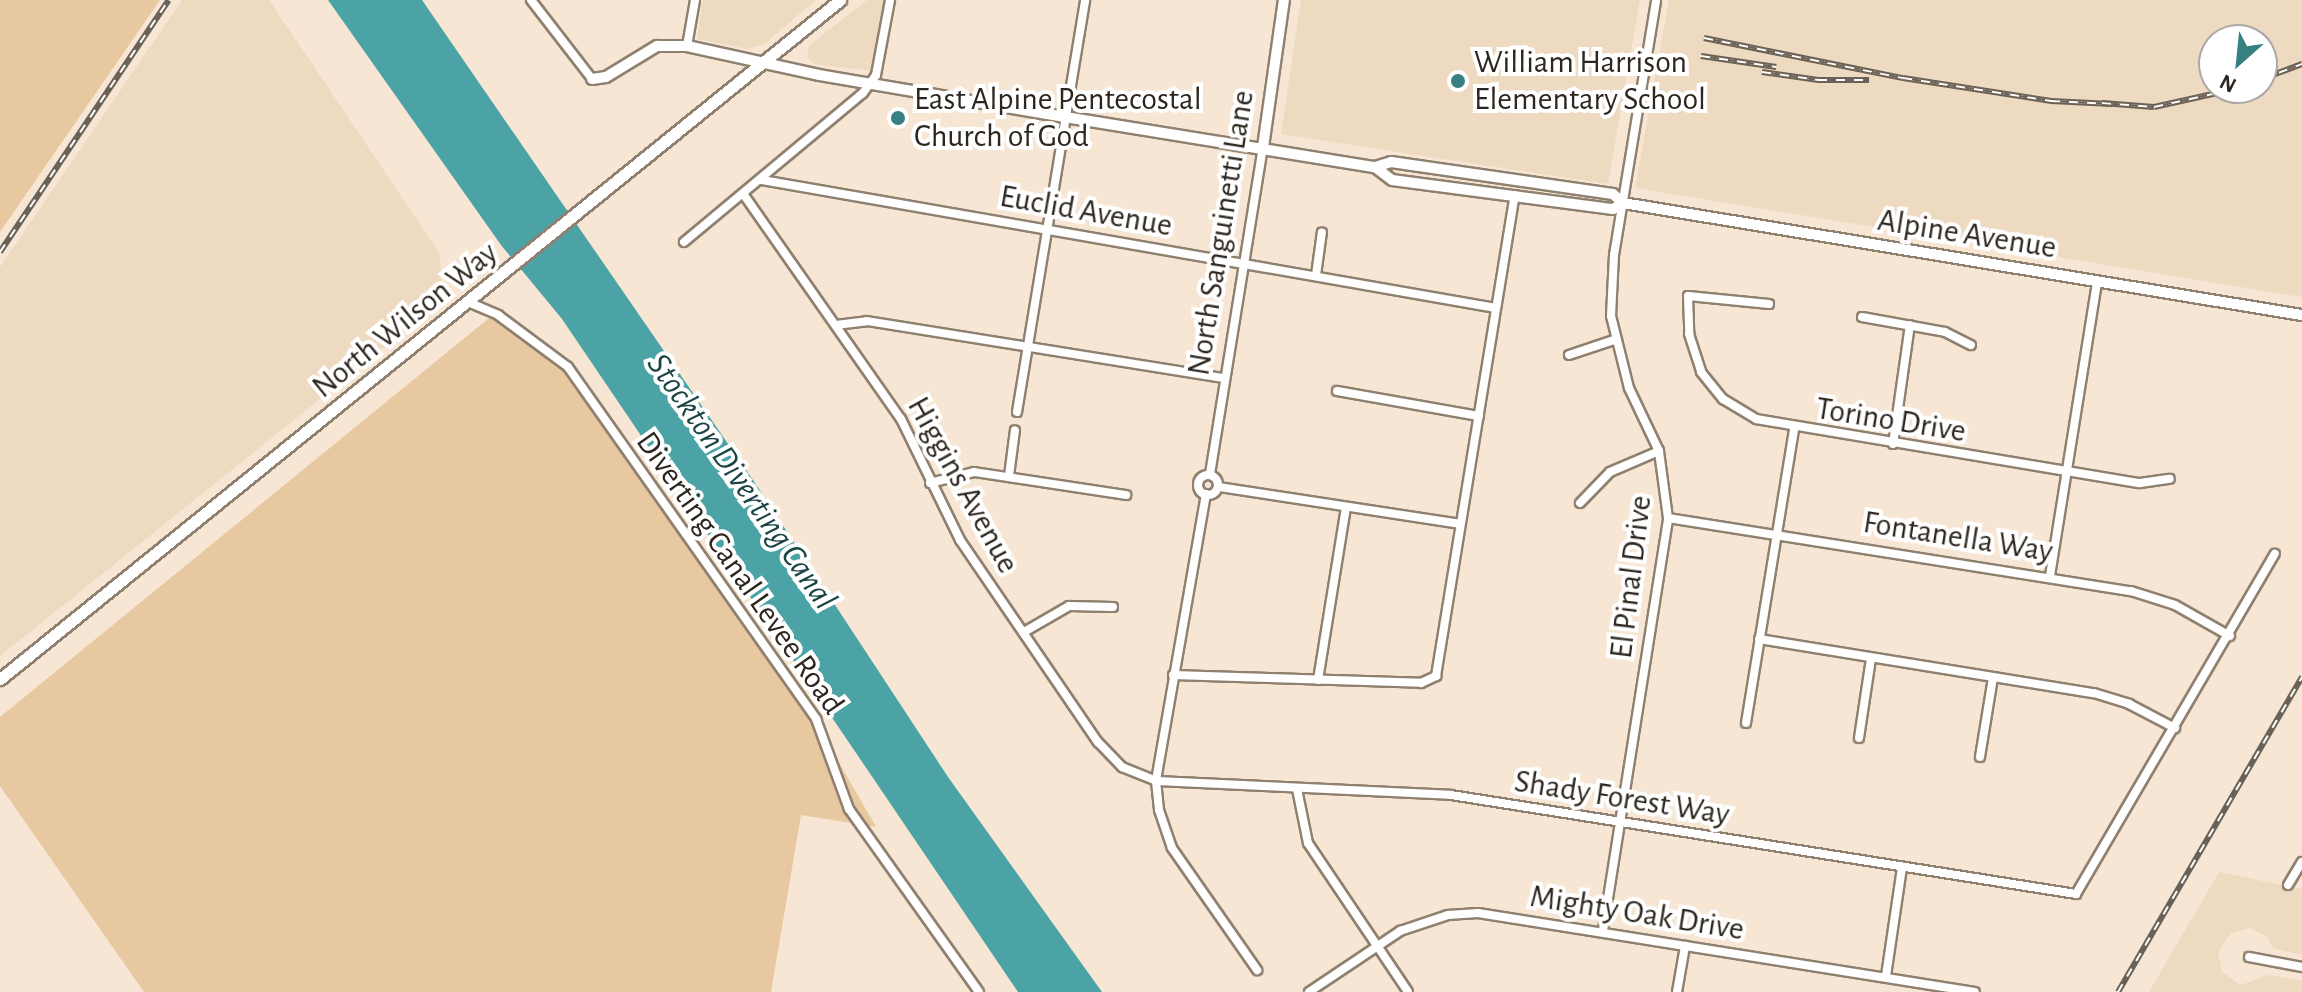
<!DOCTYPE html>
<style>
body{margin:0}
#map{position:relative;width:2302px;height:992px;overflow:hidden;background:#f6e6d3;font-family:"Alegreya Sans",sans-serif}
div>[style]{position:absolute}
.built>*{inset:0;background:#eed9c1}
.green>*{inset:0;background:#e8c8a0}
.water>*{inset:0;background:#4ca3a6}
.roads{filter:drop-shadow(2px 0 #8f806f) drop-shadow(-2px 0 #8f806f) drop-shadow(0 2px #8f806f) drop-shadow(0 -2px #8f806f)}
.minor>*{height:8px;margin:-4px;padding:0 4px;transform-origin:4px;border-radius:4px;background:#fff}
.minor>.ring{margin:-4px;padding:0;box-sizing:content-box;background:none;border:8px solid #fff;border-radius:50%}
.tertiary>*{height:10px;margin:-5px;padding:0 5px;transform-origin:5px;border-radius:5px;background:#fff}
.secondary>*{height:11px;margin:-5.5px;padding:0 5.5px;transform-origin:5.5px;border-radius:5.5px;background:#fff}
.rail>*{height:6px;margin-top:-3px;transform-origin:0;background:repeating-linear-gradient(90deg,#fff 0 9px,#6b6257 0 18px);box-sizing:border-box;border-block:2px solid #6b6257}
.dots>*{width:22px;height:22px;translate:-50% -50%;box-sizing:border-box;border:4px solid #fff;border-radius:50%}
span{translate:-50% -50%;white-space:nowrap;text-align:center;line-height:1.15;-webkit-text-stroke:8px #fff;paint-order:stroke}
.poi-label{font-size:32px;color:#2c261f}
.left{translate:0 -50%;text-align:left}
.street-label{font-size:32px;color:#2c261f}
.water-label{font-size:34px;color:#1b4445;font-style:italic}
.north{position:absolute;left:2198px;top:24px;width:80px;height:80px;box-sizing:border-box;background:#fff;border:2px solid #aba8a5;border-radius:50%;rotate:207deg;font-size:22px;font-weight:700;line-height:32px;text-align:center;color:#2c261f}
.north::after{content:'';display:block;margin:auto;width:28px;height:36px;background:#378082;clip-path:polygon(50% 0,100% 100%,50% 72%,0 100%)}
</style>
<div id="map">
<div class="built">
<div style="clip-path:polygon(182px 0,269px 0,440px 254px,442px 301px,0 656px,0 267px)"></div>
<div style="clip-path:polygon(703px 0,816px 0,764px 44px,748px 49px,697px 39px)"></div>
<div style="clip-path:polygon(867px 0,884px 0,873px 71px,814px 64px,807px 56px,810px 45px)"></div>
<div style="clip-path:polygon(1301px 0,1640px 0,1608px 184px,1281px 134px)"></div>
<div style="clip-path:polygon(evenodd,1669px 0,2302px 0,2302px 297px,1635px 188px,1669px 0,2214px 40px,2262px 40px,2262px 88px,2214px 88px,2214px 40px)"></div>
<div style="clip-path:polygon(2219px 872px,2302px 889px,2302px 955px,2274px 949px,2267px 937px,2250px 928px,2231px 933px,2218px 953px,2222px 972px,2241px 985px,2269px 975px,2302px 981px,2302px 992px,2149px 992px)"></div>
</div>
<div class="green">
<div style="clip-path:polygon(0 0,160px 0,0 232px)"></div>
<div style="clip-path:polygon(494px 314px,566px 358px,826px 740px,876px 827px,801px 815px,771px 992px,144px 992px,0 786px,0 717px)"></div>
</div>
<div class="water">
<div style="clip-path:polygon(328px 0,422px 0,755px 483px,948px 777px,1102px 992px,1018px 992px,562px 319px,501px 245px)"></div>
</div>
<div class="roads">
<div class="minor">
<div style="left:531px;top:0;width:100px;rotate:52.3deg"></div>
<div style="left:687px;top:46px;width:47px;rotate:-80.1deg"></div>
<div style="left:762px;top:180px;width:745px;rotate:9.89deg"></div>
<div style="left:744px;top:195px;width:274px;rotate:55deg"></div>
<div style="left:901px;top:419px;width:135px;rotate:64deg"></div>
<div style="left:960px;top:540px;width:245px;rotate:55.7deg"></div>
<div style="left:1098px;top:742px;width:35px;rotate:46deg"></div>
<div style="left:1122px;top:767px;width:37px;rotate:22deg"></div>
<div style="left:1156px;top:781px;width:295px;rotate:2.7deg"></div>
<div style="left:1451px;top:795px;width:633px;rotate:9deg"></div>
<div style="left:2076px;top:894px;width:394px;rotate:-59.7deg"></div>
<div style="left:684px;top:242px;width:233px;rotate:-39.8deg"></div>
<div style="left:863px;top:93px;width:22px;rotate:-54deg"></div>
<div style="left:876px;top:75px;width:76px;rotate:-79.4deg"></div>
<div style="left:1316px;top:275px;width:43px;rotate:-82.1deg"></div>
<div style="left:468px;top:302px;width:33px;rotate:23deg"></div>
<div style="left:498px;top:315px;width:87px;rotate:36.6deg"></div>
<div style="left:568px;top:367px;width:431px;rotate:54.8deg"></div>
<div style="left:816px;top:719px;width:96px;rotate:69.9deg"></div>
<div style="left:849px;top:809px;width:224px;rotate:54.6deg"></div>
<div style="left:1769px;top:304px;width:81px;rotate:-174.4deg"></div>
<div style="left:1688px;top:296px;width:38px;rotate:88deg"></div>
<div style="left:1689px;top:334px;width:40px;rotate:72deg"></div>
<div style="left:1701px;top:372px;width:35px;rotate:51deg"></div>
<div style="left:1723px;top:399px;width:39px;rotate:31deg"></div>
<div style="left:1756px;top:419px;width:389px;rotate:9.5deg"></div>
<div style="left:2140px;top:483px;width:30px;rotate:-8deg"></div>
<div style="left:1862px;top:317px;width:84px;rotate:10.2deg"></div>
<div style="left:1945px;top:332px;width:29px;rotate:27deg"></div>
<div style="left:836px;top:325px;width:31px;rotate:-7deg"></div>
<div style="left:867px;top:321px;width:362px;rotate:9.1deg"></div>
<div style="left:1569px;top:355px;width:47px;rotate:-18.4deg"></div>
<div style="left:1337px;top:391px;width:144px;rotate:10deg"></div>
<div style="left:1017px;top:412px;width:418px;rotate:-80.6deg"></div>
<div style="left:1893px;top:444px;width:120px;rotate:-81.9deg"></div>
<div style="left:1210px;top:474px;width:331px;rotate:-80.8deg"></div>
<div class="ring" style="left:1198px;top:475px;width:12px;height:12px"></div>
<div style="left:1009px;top:476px;width:46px;rotate:-82.6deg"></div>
<div style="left:930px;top:483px;width:45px;rotate:-14deg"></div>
<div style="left:974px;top:472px;width:154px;rotate:8.6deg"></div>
<div style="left:1219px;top:487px;width:244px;rotate:8.7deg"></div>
<div style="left:1206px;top:494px;width:291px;rotate:99.9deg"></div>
<div style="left:1156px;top:781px;width:29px;rotate:84deg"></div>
<div style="left:1159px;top:810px;width:40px;rotate:71.1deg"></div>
<div style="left:1172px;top:848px;width:149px;rotate:55.1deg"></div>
<div style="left:1580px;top:503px;width:43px;rotate:-45.9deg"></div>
<div style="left:1610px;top:472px;width:53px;rotate:-23.2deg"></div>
<div style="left:1668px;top:518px;width:469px;rotate:9deg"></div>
<div style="left:2131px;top:591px;width:46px;rotate:17.7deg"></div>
<div style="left:2175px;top:605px;width:63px;rotate:29.4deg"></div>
<div style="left:2050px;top:576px;width:299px;rotate:-80.9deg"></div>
<div style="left:1024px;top:632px;width:52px;rotate:-30deg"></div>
<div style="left:1069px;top:606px;width:44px;rotate:1.3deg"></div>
<div style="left:1759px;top:639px;width:339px;rotate:9.2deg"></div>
<div style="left:2094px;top:693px;width:37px;rotate:17deg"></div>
<div style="left:2129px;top:704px;width:52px;rotate:27.6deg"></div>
<div style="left:1173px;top:675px;width:248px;rotate:1.8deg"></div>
<div style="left:1421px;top:683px;width:17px;rotate:-25deg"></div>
<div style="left:1436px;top:676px;width:487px;rotate:-80.7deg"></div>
<div style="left:1318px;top:680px;width:175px;rotate:-80.8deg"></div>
<div style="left:1746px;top:723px;width:298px;rotate:-80.7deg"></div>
<div style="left:1859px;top:738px;width:80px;rotate:-81.4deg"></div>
<div style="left:1980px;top:757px;width:80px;rotate:-80.7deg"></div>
<div style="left:1297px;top:789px;width:55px;rotate:78.5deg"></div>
<div style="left:1308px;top:843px;width:179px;rotate:56.1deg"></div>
<div style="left:2288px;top:885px;width:27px;rotate:-59deg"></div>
<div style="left:1603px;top:930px;width:417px;rotate:-81deg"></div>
<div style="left:1668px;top:518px;width:68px;rotate:-97.7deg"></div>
<div style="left:1659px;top:451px;width:70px;rotate:-115.5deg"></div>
<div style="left:1629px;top:388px;width:74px;rotate:-104deg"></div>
<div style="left:1611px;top:316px;width:61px;rotate:-87.2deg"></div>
<div style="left:1614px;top:255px;width:258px;rotate:-80.6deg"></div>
<div style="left:2249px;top:957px;width:54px;rotate:10.7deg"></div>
<div style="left:1886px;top:976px;width:109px;rotate:-81.6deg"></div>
<div style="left:1309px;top:992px;width:110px;rotate:-33.8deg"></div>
<div style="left:1400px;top:931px;width:51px;rotate:-18.4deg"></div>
<div style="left:1448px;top:915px;width:30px;rotate:-4deg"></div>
<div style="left:1478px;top:913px;width:503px;rotate:9.03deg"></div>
<div style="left:1677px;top:992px;width:47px;rotate:-80.1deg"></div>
</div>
<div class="tertiary">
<div style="left:592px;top:79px;width:14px;rotate:-8deg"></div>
<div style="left:606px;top:77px;width:60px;rotate:-31.3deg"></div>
<div style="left:657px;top:46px;width:30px"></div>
<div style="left:687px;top:46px;width:135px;rotate:12.4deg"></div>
<div style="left:819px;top:75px;width:250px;rotate:9.7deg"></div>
<div style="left:1065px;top:117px;width:314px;rotate:9.2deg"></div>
<div style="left:1375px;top:167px;width:17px;rotate:-17deg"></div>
<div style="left:1391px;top:162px;width:224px;rotate:8.2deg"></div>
<div style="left:1613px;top:194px;width:13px;rotate:42deg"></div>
<div style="left:1623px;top:203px;width:688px;rotate:9.37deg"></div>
<div style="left:1263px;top:147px;width:148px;rotate:-81.9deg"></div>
<div style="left:1375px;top:167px;width:21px;rotate:37deg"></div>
<div style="left:1392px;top:180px;width:223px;rotate:7.5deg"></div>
<div style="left:1613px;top:209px;width:12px;rotate:-31deg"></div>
</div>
<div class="secondary">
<div style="left:0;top:679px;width:1080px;rotate:-38.95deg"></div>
</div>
</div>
<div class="rail">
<div style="left:1704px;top:38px;width:203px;rotate:11.4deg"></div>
<div style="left:1903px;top:78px;width:150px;rotate:8.8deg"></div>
<div style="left:2051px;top:101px;width:61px;rotate:2.8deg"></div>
<div style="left:1701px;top:56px;width:76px;rotate:8.3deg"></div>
<div style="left:1762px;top:72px;width:57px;rotate:8.1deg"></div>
<div style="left:1818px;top:80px;width:51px"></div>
<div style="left:2262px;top:79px;width:43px;rotate:-20.6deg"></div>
<div style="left:2102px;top:103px;width:52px;rotate:4.4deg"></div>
<div style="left:2154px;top:107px;width:88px;rotate:-12.5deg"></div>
<div style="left:0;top:252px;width:303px;rotate:-56.2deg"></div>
<div style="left:2118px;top:992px;width:365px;rotate:-59.7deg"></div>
</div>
<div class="dots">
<div style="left:1458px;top:81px;background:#378082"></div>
<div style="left:898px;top:118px;background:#378082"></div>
</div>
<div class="poi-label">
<span class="left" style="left:1474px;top:81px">William Harrison<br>Elementary School</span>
<span class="left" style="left:914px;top:118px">East Alpine Pentecostal<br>Church of God</span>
</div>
<div class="street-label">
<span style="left:1086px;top:211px;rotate:10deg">Euclid Avenue</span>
<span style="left:1221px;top:233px;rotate:-81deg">North Sanguinetti Lane</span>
<span style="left:1967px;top:234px;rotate:9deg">Alpine Avenue</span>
<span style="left:405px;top:320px;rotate:-39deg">North Wilson Way</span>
<span style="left:1891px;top:420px;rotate:9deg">Torino Drive</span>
<span style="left:963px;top:485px;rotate:61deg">Higgins Avenue</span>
<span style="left:1958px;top:537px;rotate:9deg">Fontanella Way</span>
<span style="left:740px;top:573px;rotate:55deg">Diverting Canal Levee Road</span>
<span style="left:1631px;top:577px;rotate:-83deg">El Pinal Drive</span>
<span style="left:1622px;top:798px;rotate:9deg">Shady Forest Way</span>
<span style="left:1637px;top:913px;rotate:9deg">Mighty Oak Drive</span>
</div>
<div class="water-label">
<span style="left:741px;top:482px;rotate:55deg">Stockton Diverting Canal</span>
</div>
<div class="north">N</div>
</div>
